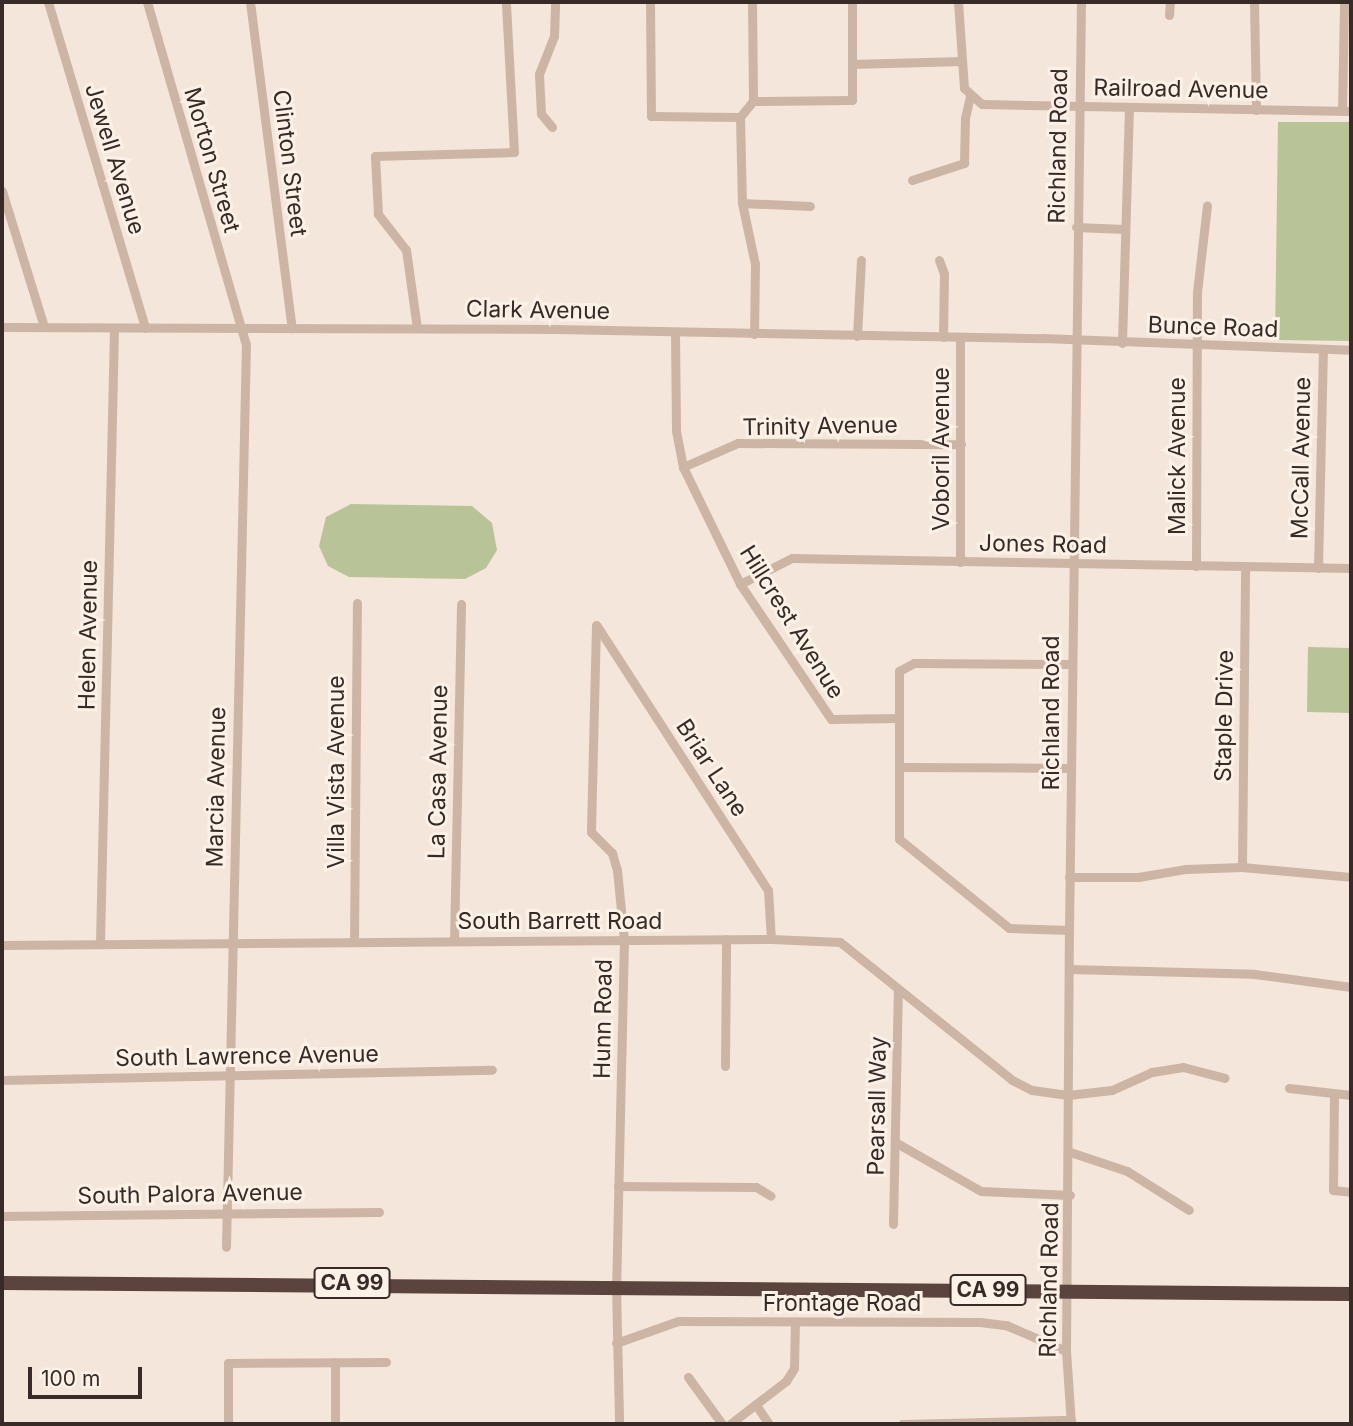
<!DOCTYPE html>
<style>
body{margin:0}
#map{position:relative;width:1353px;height:1426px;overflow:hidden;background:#f4e6da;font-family:Inter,sans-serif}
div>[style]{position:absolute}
.green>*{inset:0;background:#b8c498}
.minor>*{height:9px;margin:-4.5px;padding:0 4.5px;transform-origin:4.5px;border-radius:4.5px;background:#cdb5a5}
.highway>*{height:14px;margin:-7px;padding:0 7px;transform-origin:7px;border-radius:7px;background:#5a443d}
span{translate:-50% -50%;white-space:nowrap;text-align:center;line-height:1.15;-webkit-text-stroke:6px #fbf1e7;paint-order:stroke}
.shield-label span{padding:2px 5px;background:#fbf1e7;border:2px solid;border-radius:5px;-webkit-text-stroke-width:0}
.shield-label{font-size:21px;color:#382b27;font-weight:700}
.street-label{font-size:23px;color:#382b27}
.frame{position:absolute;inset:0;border:4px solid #382b27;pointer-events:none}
.scale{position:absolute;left:28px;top:1367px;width:114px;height:32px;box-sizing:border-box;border:4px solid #382b27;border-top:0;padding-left:9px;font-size:21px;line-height:24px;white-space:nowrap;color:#382b27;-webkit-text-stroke:5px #fbf1e7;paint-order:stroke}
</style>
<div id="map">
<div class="green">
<div style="clip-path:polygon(1278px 122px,1351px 122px,1351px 341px,1275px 340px)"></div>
<div style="clip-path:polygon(351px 504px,472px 506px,492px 523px,497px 550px,486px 568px,465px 579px,349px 577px,328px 566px,319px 546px,326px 517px)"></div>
<div style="clip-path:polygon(1308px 647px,1351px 648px,1351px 713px,1307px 712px)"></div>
</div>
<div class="minor">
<div style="left:48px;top:2px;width:340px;rotate:73.4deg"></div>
<div style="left:147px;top:2px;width:356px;rotate:73.9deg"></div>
<div style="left:246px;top:344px;width:903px;rotate:91.27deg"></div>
<div style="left:250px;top:2px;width:329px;rotate:82.7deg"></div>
<div style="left:650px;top:2px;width:114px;rotate:89.5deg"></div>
<div style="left:651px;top:116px;width:89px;rotate:0.6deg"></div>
<div style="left:740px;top:117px;width:21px;rotate:-51deg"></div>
<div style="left:753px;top:101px;width:99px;rotate:-0.6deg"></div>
<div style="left:852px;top:100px;width:98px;rotate:-90deg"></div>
<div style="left:752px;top:2px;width:99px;rotate:89.4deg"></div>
<div style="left:958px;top:2px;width:86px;rotate:86deg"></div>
<div style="left:964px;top:88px;width:24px;rotate:42deg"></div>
<div style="left:982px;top:104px;width:369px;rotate:1.1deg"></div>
<div style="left:1254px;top:2px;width:108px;rotate:88.9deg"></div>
<div style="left:1169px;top:15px;width:13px;rotate:-86deg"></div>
<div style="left:852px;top:64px;width:110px;rotate:-1.6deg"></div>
<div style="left:1342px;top:111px;width:109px;rotate:-88.9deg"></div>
<div style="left:740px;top:117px;width:86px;rotate:88.7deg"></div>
<div style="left:742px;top:203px;width:62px;rotate:78deg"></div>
<div style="left:755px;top:264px;width:70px;rotate:90.8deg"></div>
<div style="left:552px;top:127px;width:17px;rotate:-130deg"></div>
<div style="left:541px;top:114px;width:40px;rotate:-92.9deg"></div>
<div style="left:539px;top:74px;width:41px;rotate:-68.5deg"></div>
<div style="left:554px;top:36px;width:34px;rotate:-88deg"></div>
<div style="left:912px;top:180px;width:55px;rotate:-18.1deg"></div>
<div style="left:964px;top:163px;width:45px;rotate:-88.7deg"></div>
<div style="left:965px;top:118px;width:22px;rotate:-77deg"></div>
<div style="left:2px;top:191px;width:142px;rotate:72.8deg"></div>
<div style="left:742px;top:203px;width:68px;rotate:2.5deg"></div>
<div style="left:1076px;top:227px;width:49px;rotate:2.3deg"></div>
<div style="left:939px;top:260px;width:15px;rotate:70deg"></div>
<div style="left:944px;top:274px;width:63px;rotate:90.9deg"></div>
<div style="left:2px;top:327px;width:554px;rotate:0.21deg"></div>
<div style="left:556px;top:329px;width:486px;rotate:1.1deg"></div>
<div style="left:1042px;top:338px;width:309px;rotate:2.2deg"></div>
<div style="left:417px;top:328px;width:79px;rotate:-98deg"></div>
<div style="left:406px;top:250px;width:46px;rotate:-127.9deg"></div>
<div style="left:378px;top:214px;width:58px;rotate:-93deg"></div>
<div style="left:375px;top:156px;width:139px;rotate:-1.6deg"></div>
<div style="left:514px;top:152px;width:150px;rotate:-93.1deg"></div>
<div style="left:675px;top:333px;width:98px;rotate:89.4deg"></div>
<div style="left:676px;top:431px;width:37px;rotate:79deg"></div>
<div style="left:683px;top:467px;width:130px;rotate:64deg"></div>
<div style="left:740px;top:584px;width:163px;rotate:56deg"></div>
<div style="left:831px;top:719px;width:68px;rotate:-0.8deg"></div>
<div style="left:857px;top:336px;width:76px;rotate:-87deg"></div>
<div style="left:960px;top:337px;width:225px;rotate:90deg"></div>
<div style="left:1122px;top:343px;width:235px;rotate:-88.3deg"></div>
<div style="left:683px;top:467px;width:60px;rotate:-23.6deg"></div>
<div style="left:738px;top:443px;width:223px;rotate:0.3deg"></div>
<div style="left:1196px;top:566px;width:274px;rotate:-89.8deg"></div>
<div style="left:1197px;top:292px;width:87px;rotate:-83.4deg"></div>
<div style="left:1318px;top:568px;width:218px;rotate:-88.7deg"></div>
<div style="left:740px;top:584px;width:58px;rotate:-26.6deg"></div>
<div style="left:792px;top:558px;width:559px;rotate:1.02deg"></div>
<div style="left:596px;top:625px;width:207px;rotate:91.4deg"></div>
<div style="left:591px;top:832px;width:30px;rotate:45deg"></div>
<div style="left:612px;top:853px;width:18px;rotate:74deg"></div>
<div style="left:617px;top:870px;width:70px;rotate:84.3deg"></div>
<div style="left:624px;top:940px;width:347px;rotate:91.3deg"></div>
<div style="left:616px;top:1287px;width:137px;rotate:88.7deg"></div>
<div style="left:597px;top:626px;width:315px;rotate:57.1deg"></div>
<div style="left:768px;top:890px;width:49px;rotate:86.5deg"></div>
<div style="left:899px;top:767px;width:171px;rotate:0.3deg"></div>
<div style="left:1242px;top:867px;width:301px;rotate:-89.4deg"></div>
<div style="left:1069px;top:877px;width:69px"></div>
<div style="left:1138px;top:877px;width:49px;rotate:-9.5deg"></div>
<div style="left:1186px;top:869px;width:56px;rotate:-2deg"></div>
<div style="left:1242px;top:867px;width:109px;rotate:5.2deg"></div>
<div style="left:1069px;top:930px;width:60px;rotate:-178.1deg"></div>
<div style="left:1009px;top:928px;width:141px;rotate:-141deg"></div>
<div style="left:899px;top:839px;width:168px;rotate:-90deg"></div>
<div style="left:899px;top:671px;width:17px;rotate:-28deg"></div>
<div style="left:914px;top:663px;width:157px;rotate:0.4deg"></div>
<div style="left:354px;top:941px;width:338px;rotate:-89.5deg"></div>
<div style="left:454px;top:941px;width:337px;rotate:-88.8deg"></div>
<div style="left:100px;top:942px;width:614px;rotate:-88.69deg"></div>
<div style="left:2px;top:945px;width:769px;rotate:-0.45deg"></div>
<div style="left:771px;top:939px;width:69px;rotate:2.5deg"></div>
<div style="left:840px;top:942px;width:221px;rotate:38.7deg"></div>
<div style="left:1012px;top:1080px;width:22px;rotate:27deg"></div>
<div style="left:1032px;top:1090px;width:36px;rotate:8deg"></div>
<div style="left:1068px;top:1095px;width:44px;rotate:-6.5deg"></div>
<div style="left:1112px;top:1090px;width:44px;rotate:-24.2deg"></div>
<div style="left:1152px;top:1072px;width:31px;rotate:-9deg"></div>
<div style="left:1183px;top:1067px;width:43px;rotate:14.7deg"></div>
<div style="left:1069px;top:969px;width:185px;rotate:1.5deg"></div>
<div style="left:1254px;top:974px;width:98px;rotate:7.6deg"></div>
<div style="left:725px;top:1066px;width:127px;rotate:-89.5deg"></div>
<div style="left:2px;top:1080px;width:490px;rotate:-1.2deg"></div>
<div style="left:1289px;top:1088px;width:62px;rotate:6.4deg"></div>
<div style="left:1334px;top:1095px;width:95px;rotate:90.6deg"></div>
<div style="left:1333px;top:1190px;width:18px;rotate:6deg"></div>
<div style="left:895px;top:1142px;width:99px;rotate:29.7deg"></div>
<div style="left:981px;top:1191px;width:89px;rotate:2.6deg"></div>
<div style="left:1070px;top:1152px;width:60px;rotate:18.4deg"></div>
<div style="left:1127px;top:1171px;width:73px;rotate:32.2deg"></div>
<div style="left:618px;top:1186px;width:138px;rotate:0.4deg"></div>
<div style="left:756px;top:1187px;width:17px;rotate:31deg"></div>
<div style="left:2px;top:1216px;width:377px;rotate:-0.6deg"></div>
<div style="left:893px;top:1224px;width:235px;rotate:-88.8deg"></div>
<div style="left:616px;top:1343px;width:66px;rotate:-19.5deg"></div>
<div style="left:678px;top:1321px;width:302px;rotate:0.2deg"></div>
<div style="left:980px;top:1322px;width:26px;rotate:7deg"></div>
<div style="left:1006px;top:1325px;width:65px;rotate:23.4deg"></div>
<div style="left:335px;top:1362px;width:62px;rotate:90deg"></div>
<div style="left:688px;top:1377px;width:58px;rotate:54.1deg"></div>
<div style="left:756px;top:1405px;width:23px;rotate:56deg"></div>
<div style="left:228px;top:1424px;width:61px;rotate:-90deg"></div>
<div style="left:228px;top:1363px;width:158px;rotate:-0.4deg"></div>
<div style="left:730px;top:1424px;width:71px;rotate:-37.5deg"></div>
<div style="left:786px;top:1381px;width:15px;rotate:-58deg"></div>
<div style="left:794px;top:1368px;width:46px;rotate:-88.8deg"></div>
<div style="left:902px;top:1424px;width:169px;rotate:-1.4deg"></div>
<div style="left:1071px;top:1424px;width:73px;rotate:-93.9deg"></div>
<div style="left:1066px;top:1351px;width:421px;rotate:-89.6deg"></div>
<div style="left:1069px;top:930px;width:928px;rotate:-89.26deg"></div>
</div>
<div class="highway">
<div style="left:2px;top:1283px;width:1349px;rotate:0.47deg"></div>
</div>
<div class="shield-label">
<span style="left:352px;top:1283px">CA 99</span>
<span style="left:988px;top:1290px">CA 99</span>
</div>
<div class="street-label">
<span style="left:1181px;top:89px;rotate:1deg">Railroad Avenue</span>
<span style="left:1058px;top:146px;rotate:-89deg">Richland Road</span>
<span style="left:115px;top:159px;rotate:73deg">Jewell Avenue</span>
<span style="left:212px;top:160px;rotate:74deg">Morton Street</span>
<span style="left:290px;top:163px;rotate:83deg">Clinton Street</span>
<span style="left:538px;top:310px;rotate:1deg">Clark Avenue</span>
<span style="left:1213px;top:327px;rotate:2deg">Bunce Road</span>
<span style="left:820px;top:426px;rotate:-1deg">Trinity Avenue</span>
<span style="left:941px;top:449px;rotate:-90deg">Voboril Avenue</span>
<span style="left:1177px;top:456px;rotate:-90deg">Malick Avenue</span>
<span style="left:1301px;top:458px;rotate:-89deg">McCall Avenue</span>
<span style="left:1043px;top:544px;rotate:1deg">Jones Road</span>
<span style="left:792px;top:622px;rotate:58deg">Hillcrest Avenue</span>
<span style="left:88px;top:635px;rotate:-89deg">Helen Avenue</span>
<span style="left:1051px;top:713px;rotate:-90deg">Richland Road</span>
<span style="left:1224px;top:716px;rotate:-89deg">Staple Drive</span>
<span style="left:712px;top:768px;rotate:57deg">Briar Lane</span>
<span style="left:336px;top:772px;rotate:-90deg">Villa Vista Avenue</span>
<span style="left:438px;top:772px;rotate:-89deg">La Casa Avenue</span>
<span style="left:216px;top:787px;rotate:-89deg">Marcia Avenue</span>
<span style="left:560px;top:921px">South Barrett Road</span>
<span style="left:603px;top:1019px;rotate:-89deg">Hunn Road</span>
<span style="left:247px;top:1056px;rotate:-1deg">South Lawrence Avenue</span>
<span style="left:877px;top:1106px;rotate:-89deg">Pearsall Way</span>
<span style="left:190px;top:1194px;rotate:-1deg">South Palora Avenue</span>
<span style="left:1049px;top:1280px;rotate:-89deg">Richland Road</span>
<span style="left:842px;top:1303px">Frontage Road</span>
</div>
<div class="frame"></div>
<div class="scale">100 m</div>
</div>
